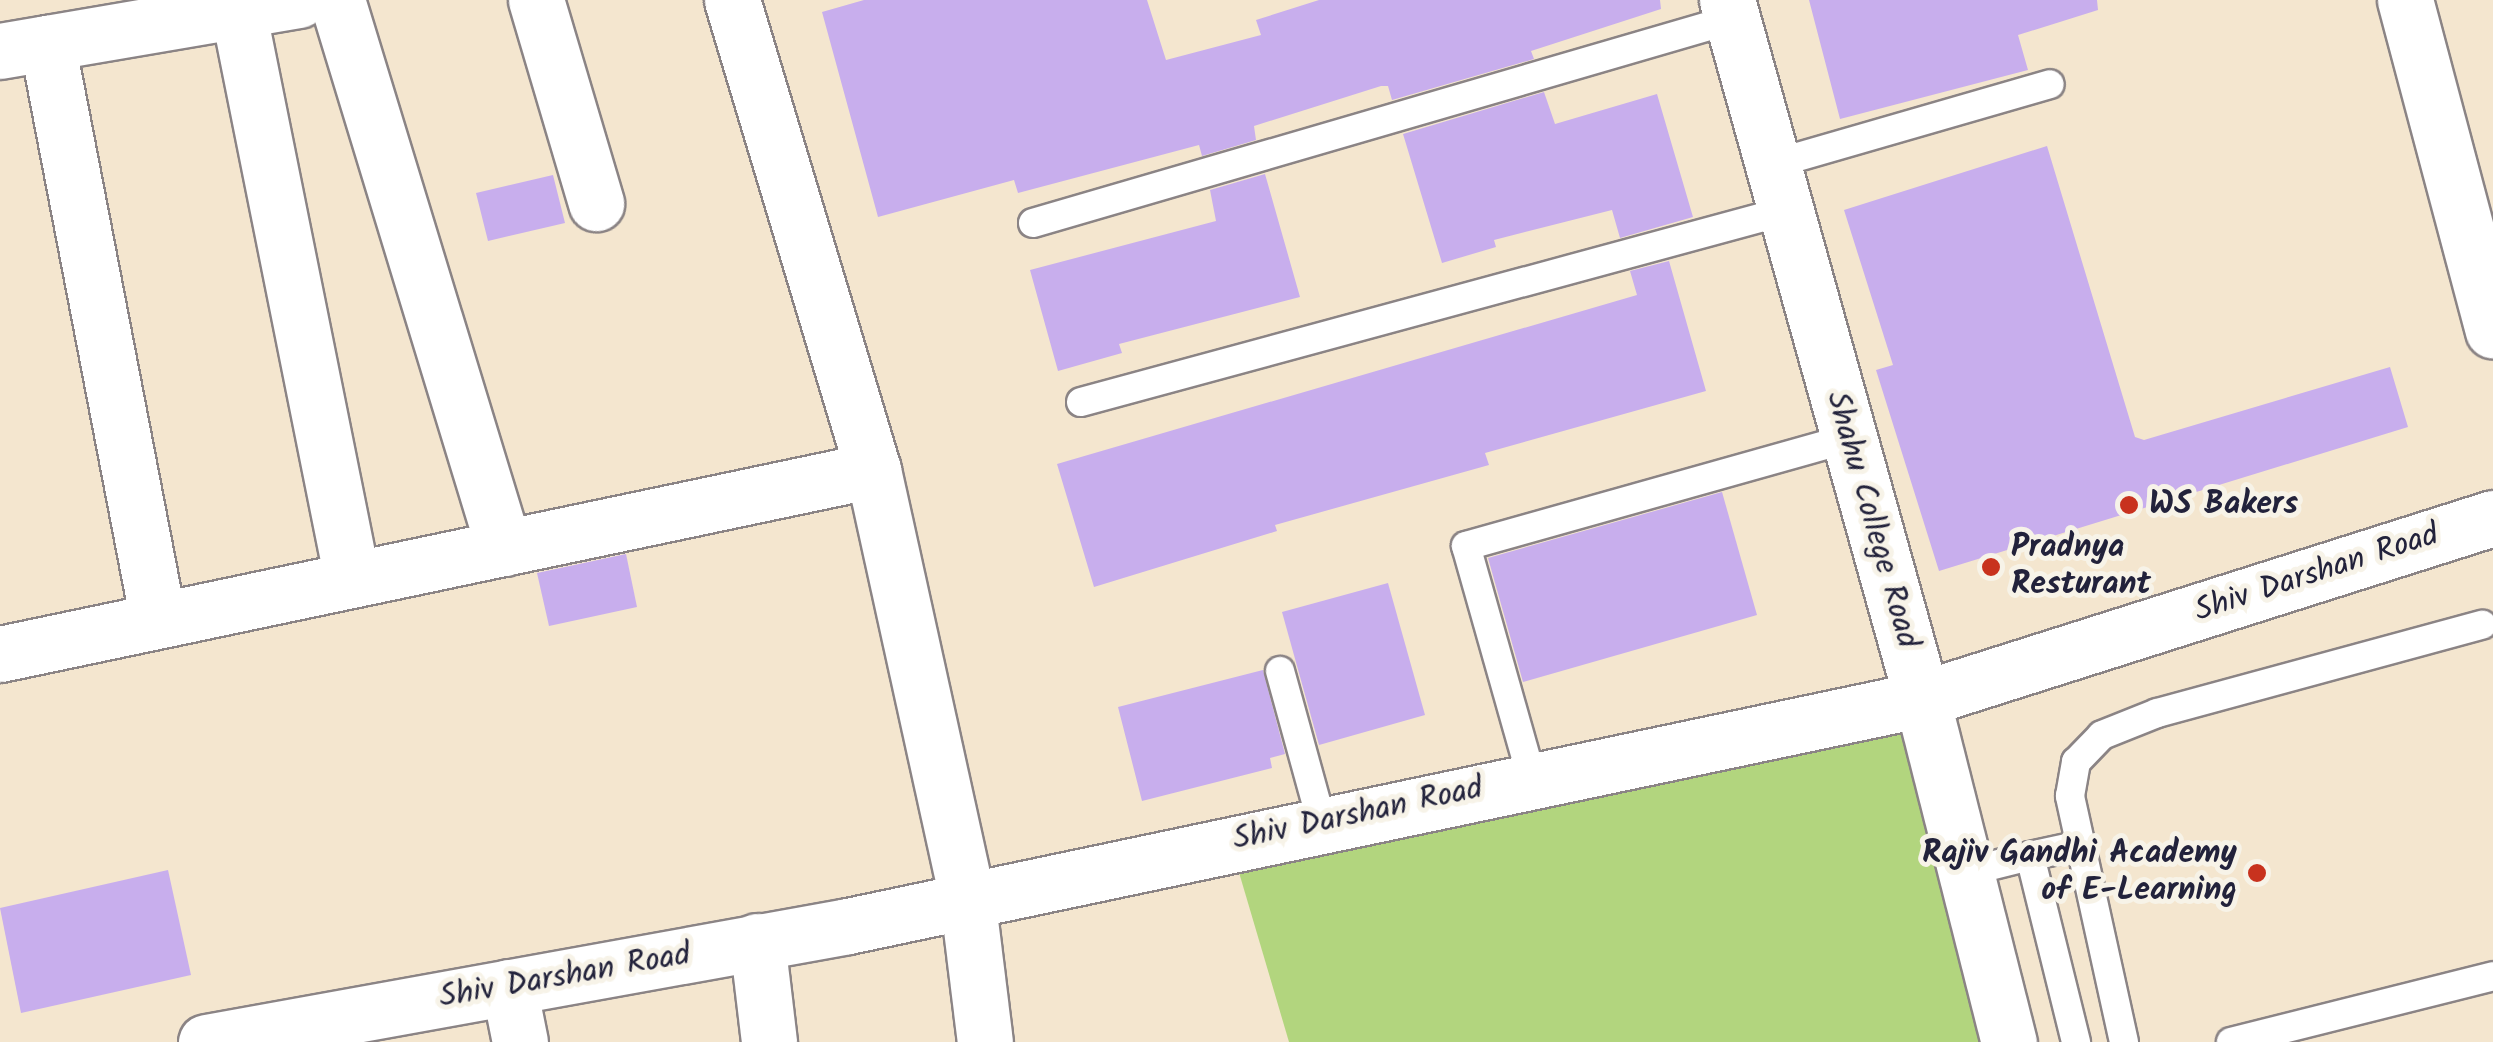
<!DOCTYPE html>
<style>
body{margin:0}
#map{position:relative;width:2493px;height:1042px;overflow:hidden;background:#f4e6cf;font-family:Kalam,sans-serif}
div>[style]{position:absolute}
.green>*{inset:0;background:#b2d57e}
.building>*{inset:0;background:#c8aeed}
.roads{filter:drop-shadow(2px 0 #8b8485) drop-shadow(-2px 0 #8b8485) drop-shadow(0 2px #8b8485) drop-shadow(0 -2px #8b8485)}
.lane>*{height:28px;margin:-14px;padding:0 14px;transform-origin:14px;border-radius:14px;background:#fff}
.street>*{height:55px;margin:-27.5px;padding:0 27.5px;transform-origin:27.5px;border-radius:27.5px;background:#fff}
.secondary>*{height:55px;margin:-27.5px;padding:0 27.5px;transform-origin:27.5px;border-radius:27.5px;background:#fff}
.dots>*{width:28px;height:28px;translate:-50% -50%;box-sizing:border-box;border:5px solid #f7f3e8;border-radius:50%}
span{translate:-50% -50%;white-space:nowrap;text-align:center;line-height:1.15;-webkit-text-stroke:10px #f7f3e8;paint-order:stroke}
.poi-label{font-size:32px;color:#22223b;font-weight:700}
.left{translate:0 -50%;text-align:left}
.right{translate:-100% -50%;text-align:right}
.street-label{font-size:32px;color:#22223b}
</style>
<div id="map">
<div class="green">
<div style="clip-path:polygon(1922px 699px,2006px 1042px,1289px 1042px,1230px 842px)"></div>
</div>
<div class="building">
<div style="clip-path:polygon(864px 0,1147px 0,1166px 60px,1261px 35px,1256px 20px,1319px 0,1660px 0,1661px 9px,1531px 51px,1534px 59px,1392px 100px,1388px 86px,1381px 86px,1254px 126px,1256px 140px,1202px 156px,1199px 145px,1018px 193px,1014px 180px,878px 217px,822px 12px)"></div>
<div style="clip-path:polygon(1809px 0,2097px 0,2098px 10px,2018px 35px,2028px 70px,1840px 119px)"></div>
<div style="clip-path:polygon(1544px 92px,1555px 124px,1657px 94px,1693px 217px,1620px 238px,1612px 210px,1494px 240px,1496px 247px,1442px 263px,1403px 134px)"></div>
<div style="clip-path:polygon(2047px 146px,2135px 437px,2144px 440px,2390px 367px,2408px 427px,1939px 571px,1876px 370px,1893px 365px,1844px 210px)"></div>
<div style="clip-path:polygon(1265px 174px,1300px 297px,1119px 344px,1122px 353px,1058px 371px,1030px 270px,1216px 221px,1210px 190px)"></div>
<div style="clip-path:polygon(553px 175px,565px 223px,488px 241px,476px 193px)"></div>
<div style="clip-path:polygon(1669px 261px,1706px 391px,1485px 453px,1489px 465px,1275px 525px,1277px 531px,1094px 587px,1057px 464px,1637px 295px,1630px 271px)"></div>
<div style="clip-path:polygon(1722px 492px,1757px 615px,1523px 682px,1488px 558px)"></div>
<div style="clip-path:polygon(626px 554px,637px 607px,549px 626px,537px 573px)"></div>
<div style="clip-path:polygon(1388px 583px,1425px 715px,1319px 745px,1282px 612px)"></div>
<div style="clip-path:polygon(1263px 670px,1285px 754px,1270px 758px,1272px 768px,1142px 801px,1118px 707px)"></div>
<div style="clip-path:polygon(168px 870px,191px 975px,21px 1013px,0 908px)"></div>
</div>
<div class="roads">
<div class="lane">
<div style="left:1770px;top:165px;width:291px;rotate:-16.1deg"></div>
<div style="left:1033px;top:223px;width:729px;rotate:-16.25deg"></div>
<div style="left:1081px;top:402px;width:726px;rotate:-15.17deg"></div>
<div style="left:1280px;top:671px;width:158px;rotate:74.6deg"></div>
<div style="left:1532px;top:779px;width:242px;rotate:-105.8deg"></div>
<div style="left:1466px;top:546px;width:396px;rotate:-15.7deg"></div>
<div style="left:2030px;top:856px;width:52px;rotate:-12.2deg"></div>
<div style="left:1966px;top:872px;width:66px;rotate:-14deg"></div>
<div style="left:2030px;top:856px;width:192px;rotate:76.1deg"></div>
<div style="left:2124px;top:1042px;width:252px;rotate:-102.4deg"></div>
<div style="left:2070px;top:796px;width:35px;rotate:-80deg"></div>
<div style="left:2076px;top:762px;width:37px;rotate:-46deg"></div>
<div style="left:2102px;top:735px;width:59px;rotate:-21.8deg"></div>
<div style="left:2157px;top:713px;width:337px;rotate:-15.2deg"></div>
<div style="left:2231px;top:1042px;width:270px;rotate:-14.1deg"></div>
</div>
<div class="street">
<div style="left:337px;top:0;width:573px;rotate:73.05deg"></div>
<div style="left:536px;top:0;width:212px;rotate:73.5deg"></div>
<div style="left:732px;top:0;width:491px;rotate:73.3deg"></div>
<div style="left:873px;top:470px;width:436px;rotate:77.6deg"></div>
<div style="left:967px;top:896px;width:147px;rotate:83deg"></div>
<div style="left:2405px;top:0;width:342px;rotate:75.1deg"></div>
<div style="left:238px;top:10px;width:580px;rotate:78.67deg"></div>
<div style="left:47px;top:43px;width:588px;rotate:79.11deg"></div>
<div style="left:0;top:51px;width:303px;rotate:-9.7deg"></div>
<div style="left:0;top:654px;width:892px;rotate:-11.9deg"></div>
<div style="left:757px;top:941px;width:102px;rotate:83.2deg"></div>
<div style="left:509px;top:987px;width:56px;rotate:78.7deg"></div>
</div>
<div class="secondary">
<div style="left:1727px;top:0;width:726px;rotate:74.41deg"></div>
<div style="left:1922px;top:699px;width:354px;rotate:75.8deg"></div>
<div style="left:206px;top:1042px;width:652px;rotate:-10.24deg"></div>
<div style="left:848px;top:926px;width:1098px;rotate:-11.93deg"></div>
<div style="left:1922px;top:699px;width:599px;rotate:-17.59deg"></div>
</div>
</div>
<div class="dots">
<div style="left:2129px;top:505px;background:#c8321e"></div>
<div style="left:1991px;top:567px;background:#c8321e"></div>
<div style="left:2257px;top:873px;background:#c8321e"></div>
</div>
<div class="poi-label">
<span class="left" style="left:2149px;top:505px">WS Bakers</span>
<span class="left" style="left:2011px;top:567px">Pradnya<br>Resturant</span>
<span class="right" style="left:2237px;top:873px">Rajiv Gandhi Academy<br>of E-Learning</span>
</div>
<div class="street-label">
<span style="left:1871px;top:520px;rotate:74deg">Shahu College Road</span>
<span style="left:2317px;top:574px;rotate:-18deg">Shiv Darshan Road</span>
<span style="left:1358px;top:815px;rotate:-12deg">Shiv Darshan Road</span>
<span style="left:565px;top:977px;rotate:-10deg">Shiv Darshan Road</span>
</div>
</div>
